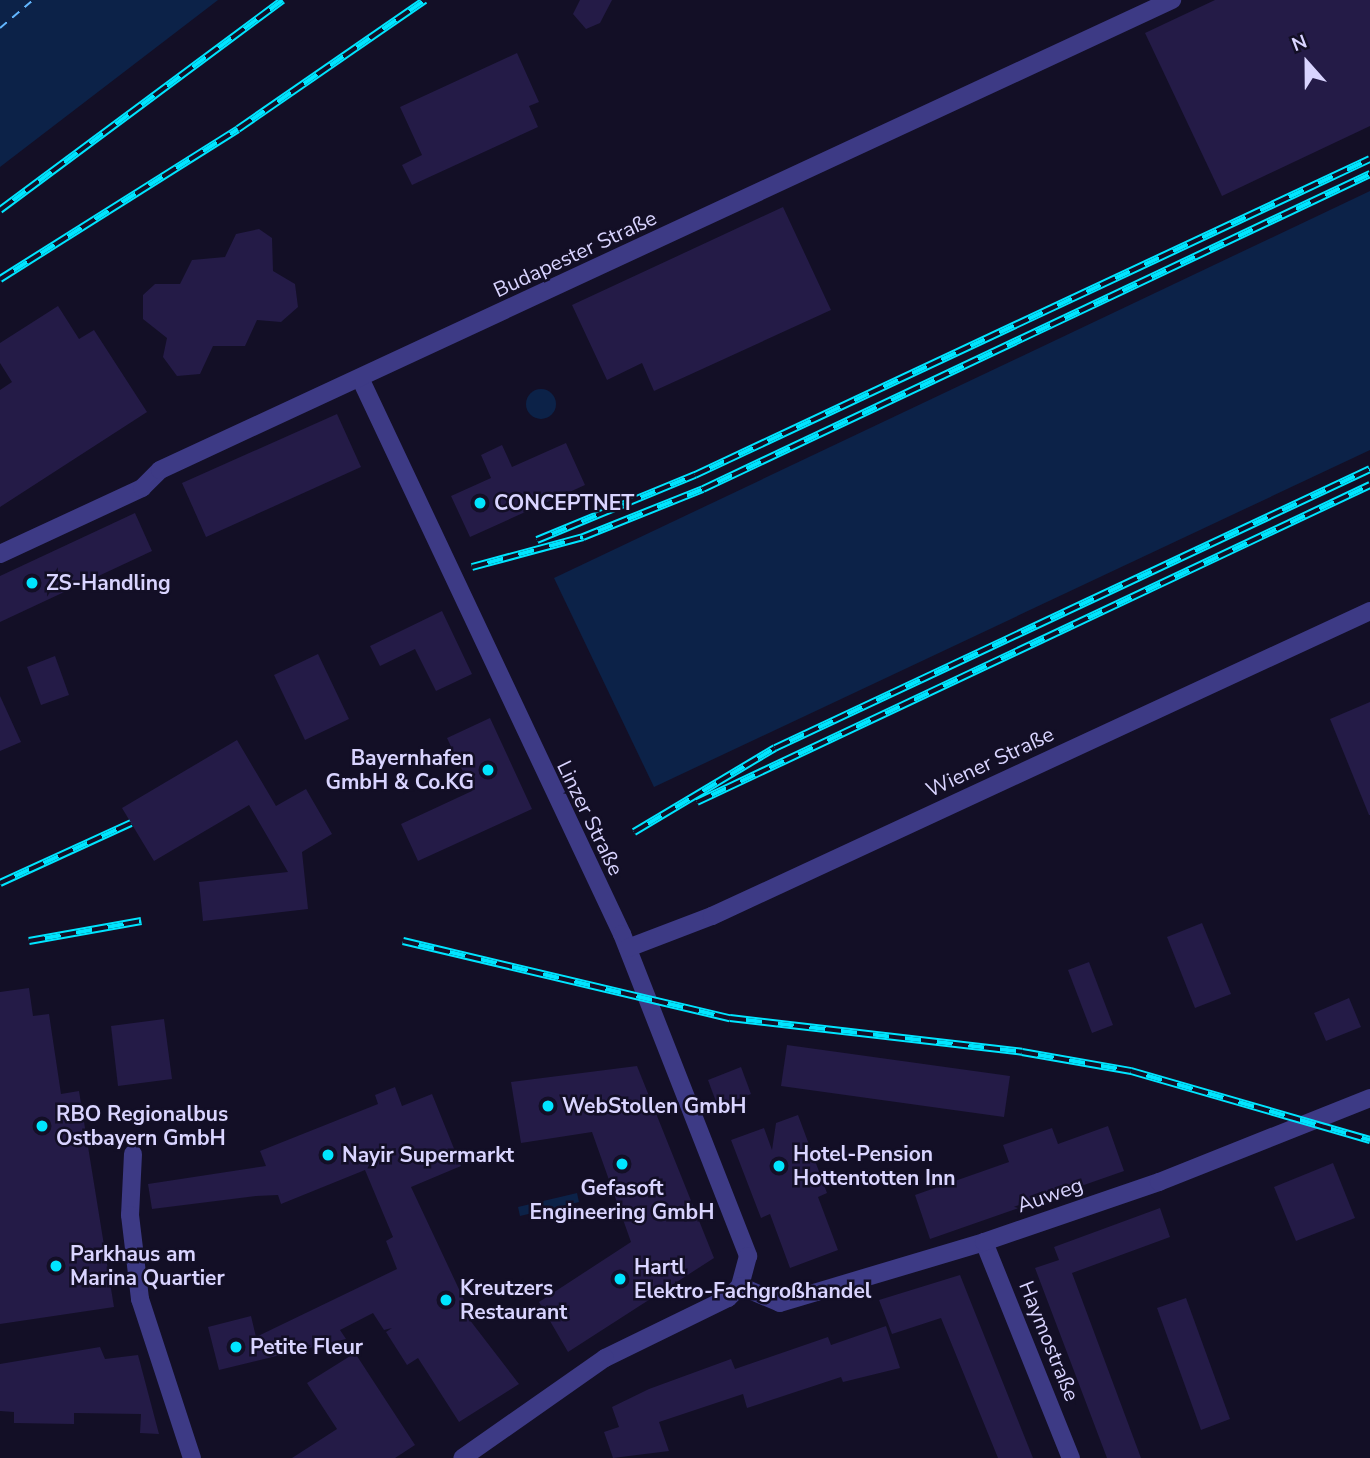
<!DOCTYPE html>
<meta charset="utf-8">
<style>
body{margin:0}
#map{position:relative;width:1370px;height:1458px;overflow:hidden;background:#130f26;font-family:"Nunito Sans",sans-serif}
div>[style]{position:absolute}
.water>*{inset:0;background:#0c2248}
.round{border-radius:50%}
.ferry>*{height:2px;margin-top:-1px;transform-origin:0;background:repeating-linear-gradient(90deg,#62b6ff 0 9px,transparent 0 16px)}
.building>*{inset:0;background:#241b47}
.minor>*{height:18px;margin:-9px;padding:0 9px;transform-origin:9px;border-radius:9px;background:#3d3a85}
.rail>*{height:8px;margin-top:-4px;transform-origin:0;background:repeating-linear-gradient(90deg,#130f26 0 16px,#00e5ff 0 32px);box-sizing:border-box;border-block:2px solid #00e5ff}
.dots>*{width:19px;height:19px;translate:-50% -50%;box-sizing:border-box;border:4px solid #130f26;border-radius:50%}
span{translate:-50% -50%;white-space:nowrap;text-align:center;line-height:1.15;-webkit-text-stroke:5px #130f26;paint-order:stroke}
.street-label{font-size:21px;color:#d9d4ff}
.poi-label{font-size:21px;color:#d9d4ff;font-weight:700}
.left{translate:0 -50%;text-align:left}
.right{translate:-100% -50%;text-align:right}
.north{position:absolute;left:1272px;top:28px;width:70px;height:70px;-webkit-text-stroke:5px #130f26;paint-order:stroke;rotate:339deg;font-size:19px;font-weight:700;line-height:28px;text-align:center;color:#d9d4ff}
.north::after{content:'';display:block;margin:auto;width:24px;height:32px;background:#d9d4ff;clip-path:polygon(50% 0,100% 100%,50% 72%,0 100%)}
</style>
<div id="map">
<div class="water">
<div style="clip-path:polygon(0 0,218px 0,0 167px)"></div>
<div style="clip-path:polygon(1370px 191px,1370px 450px,654px 787px,554px 578px)"></div>
<div class="round" style="left:526px;top:389px;width:30px;height:30px"></div>
<div style="clip-path:polygon(577px 1193px,579px 1202px,520px 1216px,518px 1207px)"></div>
</div>
<div class="ferry">
<div style="left:0;top:28px;width:43px;rotate:-40.3deg"></div>
</div>
<div class="building">
<div style="clip-path:polygon(580px 0,612px 0,600px 23px,586px 29px,573px 14px)"></div>
<div style="clip-path:polygon(1215px 0,1370px 0,1370px 126px,1222px 196px,1145px 33px)"></div>
<div style="clip-path:polygon(517px 53px,539px 102px,529px 106px,538px 127px,412px 185px,402px 165px,422px 155px,400px 107px)"></div>
<div style="clip-path:polygon(783px 207px,831px 310px,654px 391px,642px 363px,607px 380px,572px 305px)"></div>
<div style="clip-path:polygon(259px 229px,272px 238px,273px 271px,295px 284px,298px 307px,281px 322px,257px 320px,245px 346px,213px 346px,200px 374px,177px 376px,163px 357px,167px 338px,143px 319px,143px 295px,155px 284px,180px 284px,192px 260px,225px 257px,236px 234px)"></div>
<div style="clip-path:polygon(58px 306px,79px 339px,94px 330px,147px 412px,0 507px,0 390px,12px 382px,0 363px,0 343px)"></div>
<div style="clip-path:polygon(337px 414px,361px 467px,206px 537px,182px 483px)"></div>
<div style="clip-path:polygon(566px 443px,585px 485px,470px 537px,451px 496px,491px 478px,481px 455px,502px 445px,512px 467px)"></div>
<div style="clip-path:polygon(135px 513px,152px 551px,0 622px,0 576px)"></div>
<div style="clip-path:polygon(442px 611px,472px 674px,436px 691px,415px 649px,380px 666px,370px 646px)"></div>
<div style="clip-path:polygon(318px 654px,349px 719px,305px 740px,274px 675px)"></div>
<div style="clip-path:polygon(55px 656px,69px 695px,41px 705px,27px 667px)"></div>
<div style="clip-path:polygon(0 696px,21px 742px,0 751px)"></div>
<div style="clip-path:polygon(1370px 702px,1370px 815px,1369px 815px,1330px 719px)"></div>
<div style="clip-path:polygon(490px 718px,532px 809px,418px 861px,401px 824px,472px 791px,447px 738px)"></div>
<div style="clip-path:polygon(237px 740px,276px 806px,306px 789px,332px 834px,302px 852px,308px 909px,203px 921px,199px 882px,288px 872px,249px 805px,154px 861px,122px 808px)"></div>
<div style="clip-path:polygon(1202px 923px,1231px 994px,1195px 1008px,1167px 937px)"></div>
<div style="clip-path:polygon(1089px 962px,1113px 1025px,1092px 1033px,1068px 970px)"></div>
<div style="clip-path:polygon(29px 988px,33px 1016px,49px 1014px,61px 1094px,79px 1091px,114px 1307px,0 1324px,0 992px)"></div>
<div style="clip-path:polygon(1349px 998px,1361px 1027px,1326px 1041px,1314px 1013px)"></div>
<div style="clip-path:polygon(164px 1019px,172px 1079px,118px 1086px,111px 1026px)"></div>
<div style="clip-path:polygon(787px 1045px,1010px 1076px,1004px 1117px,781px 1086px)"></div>
<div style="clip-path:polygon(637px 1066px,714px 1258px,568px 1352px,539px 1302px,631px 1242px,592px 1132px,521px 1143px,511px 1082px)"></div>
<div style="clip-path:polygon(741px 1067px,751px 1094px,718px 1107px,708px 1080px)"></div>
<div style="clip-path:polygon(395px 1087px,402px 1106px,432px 1094px,461px 1166px,411px 1187px,465px 1302px,459px 1306px,519px 1384px,459px 1422px,418px 1358px,407px 1365px,386px 1332px,392px 1328px,384px 1330px,373px 1313px,340px 1330px,346px 1339px,219px 1370px,208px 1327px,251px 1316px,256px 1337px,397px 1269px,386px 1241px,393px 1237px,365px 1170px,281px 1204px,278px 1195px,256px 1196px,152px 1209px,148px 1184px,266px 1166px,260px 1151px,378px 1104px,375px 1095px)"></div>
<div style="clip-path:polygon(798px 1115px,827px 1193px,818px 1197px,838px 1250px,790px 1268px,770px 1214px,761px 1218px,731px 1140px,764px 1128px,772px 1150px,776px 1123px)"></div>
<div style="clip-path:polygon(1108px 1126px,1124px 1171px,930px 1239px,915px 1195px,1009px 1162px,1003px 1145px,1052px 1128px,1058px 1144px)"></div>
<div style="clip-path:polygon(1333px 1163px,1355px 1218px,1296px 1241px,1274px 1187px)"></div>
<div style="clip-path:polygon(1160px 1208px,1170px 1237px,1072px 1273px,1141px 1458px,1107px 1458px,1035px 1268px,1059px 1260px,1054px 1247px)"></div>
<div style="clip-path:polygon(960px 1275px,1033px 1458px,998px 1458px,941px 1318px,892px 1334px,879px 1300px)"></div>
<div style="clip-path:polygon(1186px 1298px,1230px 1419px,1201px 1430px,1157px 1308px)"></div>
<div style="clip-path:polygon(886px 1326px,900px 1368px,843px 1382px,841px 1377px,747px 1408px,743px 1394px,659px 1422px,669px 1451px,613px 1458px,604px 1432px,619px 1427px,612px 1407px,649px 1389px,731px 1359px,735px 1369px,828px 1337px,831px 1345px)"></div>
<div style="clip-path:polygon(100px 1347px,105px 1359px,138px 1355px,159px 1434px,140px 1433px,141px 1414px,74px 1413px,74px 1424px,14px 1423px,14px 1412px,0 1411px,0 1364px)"></div>
<div style="clip-path:polygon(355px 1353px,415px 1445px,395px 1458px,292px 1458px,337px 1429px,307px 1383px)"></div>
</div>
<div class="minor">
<div style="left:360px;top:378px;width:615px;rotate:64.77deg"></div>
<div style="left:622px;top:934px;width:346px;rotate:68.6deg"></div>
<div style="left:748px;top:1256px;width:31px;rotate:105deg"></div>
<div style="left:740px;top:1286px;width:17px;rotate:135deg"></div>
<div style="left:728px;top:1298px;width:137px;rotate:154deg"></div>
<div style="left:605px;top:1358px;width:174px;rotate:145deg"></div>
<div style="left:0;top:554px;width:157px;rotate:-24.9deg"></div>
<div style="left:142px;top:488px;width:25px;rotate:-45deg"></div>
<div style="left:160px;top:470px;width:1116px;rotate:-24.91deg"></div>
<div style="left:628px;top:948px;width:90px;rotate:-20.9deg"></div>
<div style="left:712px;top:916px;width:725px;rotate:-24.87deg"></div>
<div style="left:133px;top:1154px;width:61px;rotate:92.8deg"></div>
<div style="left:130px;top:1215px;width:85px;rotate:83.2deg"></div>
<div style="left:140px;top:1299px;width:167px;rotate:71.9deg"></div>
<div style="left:984px;top:1242px;width:233px;rotate:68.1deg"></div>
<div style="left:740px;top:1286px;width:43px;rotate:23deg"></div>
<div style="left:780px;top:1303px;width:213px;rotate:-16.6deg"></div>
<div style="left:984px;top:1242px;width:185px;rotate:-18.9deg"></div>
<div style="left:1159px;top:1182px;width:227px;rotate:-21.7deg"></div>
</div>
<div class="rail">
<div style="left:0;top:210px;width:352px;rotate:-36.6deg"></div>
<div style="left:0;top:279px;width:281px;rotate:-32.2deg"></div>
<div style="left:238px;top:129px;width:227px;rotate:-34.6deg"></div>
<div style="left:537px;top:540px;width:171px;rotate:-22.4deg"></div>
<div style="left:695px;top:475px;width:745px;rotate:-25.09deg"></div>
<div style="left:472px;top:567px;width:115px;rotate:-15.1deg"></div>
<div style="left:583px;top:537px;width:129px;rotate:-21.8deg"></div>
<div style="left:703px;top:489px;width:738px;rotate:-25.28deg"></div>
<div style="left:697px;top:802px;width:744px;rotate:-25.22deg"></div>
<div style="left:634px;top:832px;width:164px;rotate:-30.8deg"></div>
<div style="left:775px;top:748px;width:657px;rotate:-25.12deg"></div>
<div style="left:0;top:883px;width:144px;rotate:-24.6deg"></div>
<div style="left:29px;top:941px;width:114px;rotate:-10.1deg"></div>
<div style="left:403px;top:941px;width:336px;rotate:13.3deg"></div>
<div style="left:730px;top:1018px;width:294px;rotate:6.6deg"></div>
<div style="left:1022px;top:1052px;width:111px;rotate:9.9deg"></div>
<div style="left:1131px;top:1071px;width:249px;rotate:16.1deg"></div>
</div>
<div class="dots">
<div style="left:480px;top:503px;background:#00e5ff"></div>
<div style="left:32px;top:583px;background:#00e5ff"></div>
<div style="left:488px;top:770px;background:#00e5ff"></div>
<div style="left:548px;top:1106px;background:#00e5ff"></div>
<div style="left:42px;top:1126px;background:#00e5ff"></div>
<div style="left:328px;top:1155px;background:#00e5ff"></div>
<div style="left:622px;top:1164px;background:#00e5ff"></div>
<div style="left:779px;top:1166px;background:#00e5ff"></div>
<div style="left:56px;top:1266px;background:#00e5ff"></div>
<div style="left:620px;top:1279px;background:#00e5ff"></div>
<div style="left:446px;top:1300px;background:#00e5ff"></div>
<div style="left:236px;top:1347px;background:#00e5ff"></div>
</div>
<div class="street-label">
<span style="left:575px;top:254px;rotate:-25deg">Budapester Straße</span>
<span style="left:990px;top:762px;rotate:-25deg">Wiener Straße</span>
<span style="left:590px;top:818px;rotate:64deg">Linzer Straße</span>
<span style="left:1050px;top:1195px;rotate:-19deg">Auweg</span>
<span style="left:1049px;top:1341px;rotate:68deg">Haymostraße</span>
</div>
<div class="poi-label">
<span class="left" style="left:494px;top:503px">CONCEPTNET</span>
<span class="left" style="left:46px;top:583px">ZS-Handling</span>
<span class="right" style="left:474px;top:770px">Bayernhafen<br>GmbH &amp; Co.KG</span>
<span class="left" style="left:562px;top:1106px">WebStollen GmbH</span>
<span class="left" style="left:56px;top:1126px">RBO Regionalbus<br>Ostbayern GmbH</span>
<span class="left" style="left:793px;top:1166px">Hotel-Pension<br>Hottentotten Inn</span>
<span class="left" style="left:342px;top:1155px">Nayir Supermarkt</span>
<span style="left:622px;top:1200px">Gefasoft<br>Engineering GmbH</span>
<span class="left" style="left:70px;top:1266px">Parkhaus am<br>Marina Quartier</span>
<span class="left" style="left:634px;top:1279px">Hartl<br>Elektro-Fachgroßhandel</span>
<span class="left" style="left:460px;top:1300px">Kreutzers<br>Restaurant</span>
<span class="left" style="left:250px;top:1347px">Petite Fleur</span>
</div>
<div class="north">N</div>
</div>
